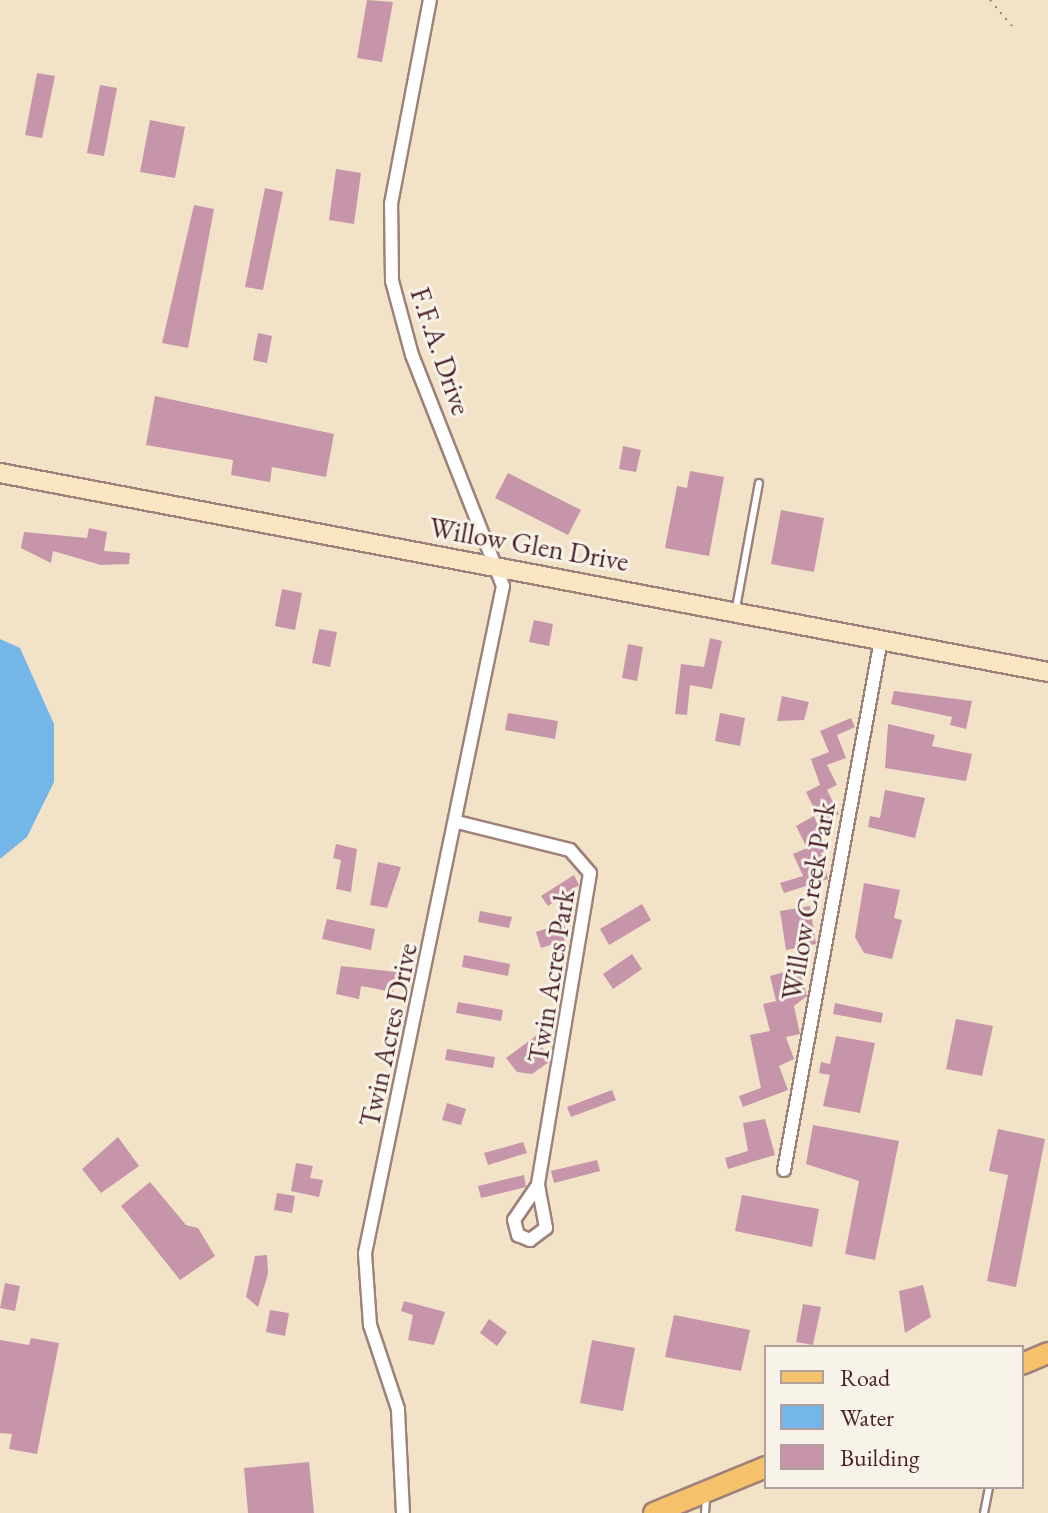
<!DOCTYPE html>
<style>
body{margin:0}
#map{position:relative;width:1048px;height:1513px;overflow:hidden;background:#f2e3c8;font-family:"EB Garamond",serif}
div>[style]{position:absolute}
.water>*{inset:0;background:#75b6e9}
.building>*{inset:0;background:#c695aa}
.path>*{height:2px;margin-top:-1px;transform-origin:0;background:repeating-linear-gradient(90deg,#9e817a 0 2px,transparent 0 8px)}
.roads{filter:drop-shadow(2px 0 #9e817a) drop-shadow(-2px 0 #9e817a) drop-shadow(0 2px #9e817a) drop-shadow(0 -2px #9e817a)}
.lane>*{height:6px;margin:-3px;padding:0 3px;transform-origin:3px;border-radius:3px;background:#fff}
.street>*{height:12px;margin:-6px;padding:0 6px;transform-origin:6px;border-radius:6px;background:#fff}
.secondary>*{height:18px;margin:-9px;padding:0 9px;transform-origin:9px;border-radius:9px;background:#fbe6c4}
.primary>*{height:20px;margin:-10px;padding:0 10px;transform-origin:10px;border-radius:10px;background:#f5c16b}
span{translate:-50% -50%;white-space:nowrap;text-align:center;line-height:1.15;-webkit-text-stroke:6px #f7f3e8;paint-order:stroke}
.street-label{font-size:28px;color:#4a1f2b}
.legend{position:absolute;left:764px;top:1345px;width:260px;height:144px;box-sizing:border-box;background:#f7f3e8;border:2px solid #b29e9c;margin:0;padding:10px 14px;list-style:none;font-size:24px;color:#4a1f2b}
.legend li{display:flex;align-items:center;gap:16px;height:40px}
.legend b{width:40px;border:2px solid #b29e9c}
</style>
<div id="map">
<div class="water">
<div style="clip-path:polygon(0 639px,20px 648px,54px 724px,54px 782px,27px 837px,0 859px)"></div>
</div>
<div class="building">
<div style="clip-path:polygon(367px 0,393px 2px,382px 62px,357px 58px)"></div>
<div style="clip-path:polygon(37px 73px,55px 76px,42px 138px,25px 135px)"></div>
<div style="clip-path:polygon(100px 85px,117px 88px,104px 156px,87px 153px)"></div>
<div style="clip-path:polygon(150px 120px,185px 127px,175px 178px,140px 172px)"></div>
<div style="clip-path:polygon(336px 169px,361px 173px,354px 224px,329px 220px)"></div>
<div style="clip-path:polygon(265px 188px,283px 192px,263px 290px,245px 287px)"></div>
<div style="clip-path:polygon(194px 205px,214px 209px,188px 348px,162px 343px)"></div>
<div style="clip-path:polygon(258px 333px,272px 336px,267px 363px,253px 360px)"></div>
<div style="clip-path:polygon(155px 396px,334px 434px,326px 477px,272px 467px,270px 482px,231px 475px,233px 460px,146px 445px)"></div>
<div style="clip-path:polygon(623px 446px,641px 450px,636px 472px,619px 469px)"></div>
<div style="clip-path:polygon(690px 471px,724px 477px,709px 556px,665px 548px,677px 486px,687px 488px)"></div>
<div style="clip-path:polygon(508px 473px,581px 510px,568px 535px,495px 498px)"></div>
<div style="clip-path:polygon(781px 510px,824px 518px,814px 572px,771px 564px)"></div>
<div style="clip-path:polygon(89px 528px,107px 532px,104px 551px,130px 553px,129px 564px,101px 565px,53px 551px,51px 563px,21px 548px,24px 532px,87px 538px)"></div>
<div style="clip-path:polygon(282px 589px,302px 593px,295px 630px,275px 626px)"></div>
<div style="clip-path:polygon(534px 620px,553px 624px,549px 646px,529px 642px)"></div>
<div style="clip-path:polygon(319px 629px,337px 632px,330px 667px,312px 663px)"></div>
<div style="clip-path:polygon(710px 638px,722px 641px,712px 689px,690px 685px,687px 715px,675px 714px,681px 664px,704px 667px)"></div>
<div style="clip-path:polygon(628px 644px,643px 647px,637px 681px,622px 678px)"></div>
<div style="clip-path:polygon(894px 691px,972px 701px,966px 729px,950px 725px,952px 717px,891px 704px)"></div>
<div style="clip-path:polygon(782px 696px,809px 702px,804px 720px,777px 721px)"></div>
<div style="clip-path:polygon(508px 713px,558px 721px,555px 739px,505px 730px)"></div>
<div style="clip-path:polygon(720px 713px,745px 718px,740px 746px,715px 741px)"></div>
<div style="clip-path:polygon(851px 718px,855px 727px,837px 735px,846px 758px,827px 765px,837px 785px,827px 790px,839px 814px,821px 823px,806px 792px,820px 785px,811px 759px,829px 752px,820px 731px)"></div>
<div style="clip-path:polygon(888px 724px,935px 735px,932px 746px,972px 754px,966px 781px,885px 768px)"></div>
<div style="clip-path:polygon(885px 790px,925px 798px,915px 838px,868px 827px,870px 816px,880px 818px)"></div>
<div style="clip-path:polygon(814px 816px,828px 850px,821px 853px,828px 879px,784px 893px,780px 883px,803px 876px,793px 854px,807px 848px,796px 826px)"></div>
<div style="clip-path:polygon(336px 844px,357px 849px,351px 892px,336px 889px,341px 860px,333px 858px)"></div>
<div style="clip-path:polygon(378px 862px,401px 867px,387px 908px,370px 905px)"></div>
<div style="clip-path:polygon(574px 875px,579px 885px,548px 906px,541px 896px)"></div>
<div style="clip-path:polygon(864px 883px,900px 890px,894px 918px,902px 920px,892px 959px,864px 953px,855px 937px)"></div>
<div style="clip-path:polygon(642px 904px,651px 920px,609px 945px,600px 929px)"></div>
<div style="clip-path:polygon(810px 906px,816px 944px,786px 950px,780px 911px)"></div>
<div style="clip-path:polygon(480px 911px,512px 917px,509px 928px,478px 922px)"></div>
<div style="clip-path:polygon(327px 919px,375px 929px,371px 950px,322px 939px)"></div>
<div style="clip-path:polygon(564px 923px,569px 939px,541px 948px,536px 932px)"></div>
<div style="clip-path:polygon(632px 954px,642px 969px,613px 989px,603px 974px)"></div>
<div style="clip-path:polygon(464px 955px,510px 964px,508px 976px,462px 967px)"></div>
<div style="clip-path:polygon(341px 966px,397px 972px,393px 992px,361px 986px,359px 999px,336px 994px)"></div>
<div style="clip-path:polygon(799px 968px,807px 996px,794px 1006px,800px 1034px,786px 1037px,794px 1059px,779px 1066px,788px 1090px,743px 1107px,739px 1096px,761px 1088px,750px 1035px,770px 1031px,763px 1004px,776px 1001px,770px 976px)"></div>
<div style="clip-path:polygon(458px 1002px,503px 1010px,501px 1021px,456px 1013px)"></div>
<div style="clip-path:polygon(835px 1003px,883px 1013px,881px 1023px,833px 1014px)"></div>
<div style="clip-path:polygon(956px 1019px,993px 1026px,982px 1076px,946px 1069px)"></div>
<div style="clip-path:polygon(537px 1035px,549px 1062px,532px 1074px,517px 1072px,506px 1058px)"></div>
<div style="clip-path:polygon(836px 1036px,875px 1043px,860px 1113px,823px 1106px,830px 1075px,819px 1073px,821px 1062px,830px 1064px)"></div>
<div style="clip-path:polygon(447px 1049px,495px 1057px,493px 1068px,445px 1060px)"></div>
<div style="clip-path:polygon(612px 1090px,616px 1100px,571px 1117px,567px 1107px)"></div>
<div style="clip-path:polygon(447px 1103px,466px 1109px,461px 1125px,442px 1120px)"></div>
<div style="clip-path:polygon(765px 1119px,775px 1155px,728px 1169px,725px 1158px,748px 1151px,743px 1123px)"></div>
<div style="clip-path:polygon(813px 1125px,899px 1141px,875px 1260px,845px 1254px,859px 1181px,806px 1164px)"></div>
<div style="clip-path:polygon(998px 1129px,1045px 1139px,1016px 1287px,987px 1281px,1008px 1175px,989px 1171px)"></div>
<div style="clip-path:polygon(118px 1137px,139px 1166px,101px 1193px,82px 1169px)"></div>
<div style="clip-path:polygon(523px 1142px,527px 1153px,488px 1165px,484px 1153px)"></div>
<div style="clip-path:polygon(597px 1160px,600px 1171px,554px 1183px,551px 1171px)"></div>
<div style="clip-path:polygon(296px 1163px,313px 1166px,310px 1178px,323px 1180px,319px 1197px,291px 1191px)"></div>
<div style="clip-path:polygon(524px 1175px,526px 1187px,481px 1198px,478px 1186px)"></div>
<div style="clip-path:polygon(150px 1182px,186px 1225px,198px 1228px,215px 1256px,180px 1280px,121px 1206px)"></div>
<div style="clip-path:polygon(277px 1193px,295px 1196px,292px 1213px,274px 1210px)"></div>
<div style="clip-path:polygon(742px 1195px,819px 1209px,812px 1247px,735px 1231px)"></div>
<div style="clip-path:polygon(267px 1255px,268px 1274px,258px 1307px,246px 1297px,255px 1256px)"></div>
<div style="clip-path:polygon(5px 1283px,20px 1286px,15px 1311px,0 1308px)"></div>
<div style="clip-path:polygon(923px 1285px,931px 1317px,905px 1333px,899px 1291px)"></div>
<div style="clip-path:polygon(404px 1301px,445px 1312px,434px 1345px,408px 1340px,413px 1315px,401px 1311px)"></div>
<div style="clip-path:polygon(803px 1304px,821px 1307px,813px 1345px,796px 1342px)"></div>
<div style="clip-path:polygon(270px 1310px,289px 1313px,285px 1336px,266px 1332px)"></div>
<div style="clip-path:polygon(674px 1315px,750px 1330px,741px 1371px,665px 1357px)"></div>
<div style="clip-path:polygon(489px 1319px,507px 1332px,497px 1346px,480px 1333px)"></div>
<div style="clip-path:polygon(31px 1338px,59px 1343px,37px 1454px,9px 1449px,12px 1434px,0 1433px,0 1340px,29px 1345px)"></div>
<div style="clip-path:polygon(592px 1340px,635px 1348px,623px 1411px,580px 1403px)"></div>
<div style="clip-path:polygon(309px 1462px,314px 1513px,248px 1513px,244px 1468px)"></div>
</div>
<div class="path">
<div style="left:990px;top:0;width:38px;rotate:50deg"></div>
</div>
<div class="roads">
<div class="lane">
<div style="left:736px;top:608px;width:127px;rotate:-79.6deg"></div>
<div style="left:705px;top:1513px;width:16px;rotate:-86deg"></div>
<div style="left:984px;top:1513px;width:26px;rotate:-79deg"></div>
</div>
<div class="street">
<div style="left:457px;top:822px;width:116px;rotate:13.9deg"></div>
<div style="left:570px;top:850px;width:30px;rotate:49deg"></div>
<div style="left:590px;top:873px;width:316px;rotate:99.5deg"></div>
<div style="left:538px;top:1185px;width:42px;rotate:124.4deg"></div>
<div style="left:514px;top:1220px;width:16px;rotate:75deg"></div>
<div style="left:518px;top:1235px;width:13px;rotate:23deg"></div>
<div style="left:530px;top:1240px;width:20px;rotate:-37deg"></div>
<div style="left:546px;top:1228px;width:44px;rotate:-100.5deg"></div>
<div style="left:784px;top:1170px;width:539px;rotate:-79.63deg"></div>
<div style="left:403px;top:1513px;width:104px;rotate:-92.8deg"></div>
<div style="left:398px;top:1409px;width:89px;rotate:-108.4deg"></div>
<div style="left:370px;top:1325px;width:72px;rotate:-94deg"></div>
<div style="left:365px;top:1253px;width:681px;rotate:-78.31deg"></div>
<div style="left:503px;top:586px;width:248px;rotate:-111.5deg"></div>
<div style="left:412px;top:355px;width:77px;rotate:-105.1deg"></div>
<div style="left:392px;top:281px;width:77px;rotate:-90.7deg"></div>
<div style="left:391px;top:204px;width:208px;rotate:-79.2deg"></div>
</div>
<div class="secondary">
<div style="left:0;top:473px;width:1067px;rotate:10.75deg"></div>
</div>
<div class="primary">
<div style="left:1022px;top:1364px;width:28px;rotate:-23deg"></div>
<div style="left:654px;top:1513px;width:121px;rotate:-22.3deg"></div>
</div>
</div>
<div class="street-label">
<span style="left:441px;top:351px;rotate:71deg">F.F.A. Drive</span>
<span style="left:529px;top:544px;rotate:10deg">Willow Glen Drive</span>
<span style="left:808px;top:901px;rotate:-80deg">Willow Creek Park</span>
<span style="left:551px;top:976px;rotate:-81deg">Twin Acres Park</span>
<span style="left:388px;top:1035px;rotate:-78deg">Twin Acres Drive</span>
</div>
<ul class="legend">
<li><b style="height:10px;background:#f5c16b"></b>Road</li>
<li><b style="height:22px;background:#75b6e9"></b>Water</li>
<li><b style="height:22px;background:#c695aa"></b>Building</li>
</ul>
</div>
